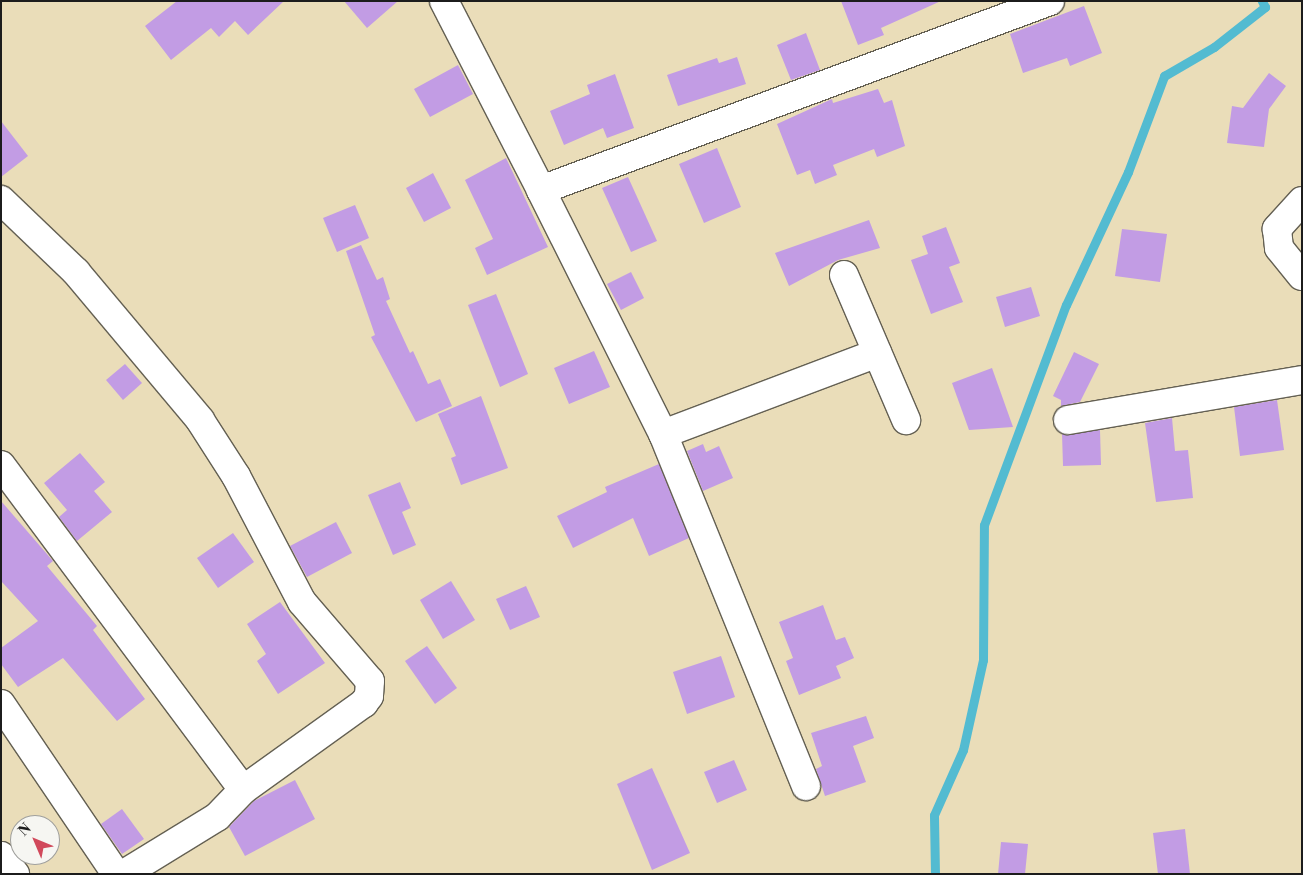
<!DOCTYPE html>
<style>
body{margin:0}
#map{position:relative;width:1303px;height:875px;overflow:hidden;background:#eaddb9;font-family:"Libre Bodoni",serif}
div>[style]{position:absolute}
.stream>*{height:9px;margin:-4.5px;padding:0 4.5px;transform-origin:4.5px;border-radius:4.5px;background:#53bbd1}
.building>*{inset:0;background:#c29ce4}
.roads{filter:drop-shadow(1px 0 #646053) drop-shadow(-1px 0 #646053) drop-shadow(0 1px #646053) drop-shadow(0 -1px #646053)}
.minor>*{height:28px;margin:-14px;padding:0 14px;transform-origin:14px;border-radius:14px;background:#fff}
span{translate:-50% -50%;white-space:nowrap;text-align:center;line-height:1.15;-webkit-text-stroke:4.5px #f6f6f2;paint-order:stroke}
.frame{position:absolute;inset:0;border:2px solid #1c1c1c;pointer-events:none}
.north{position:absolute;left:10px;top:815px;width:50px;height:50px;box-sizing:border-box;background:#f6f6f2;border:1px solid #9f9f9c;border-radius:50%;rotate:315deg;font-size:14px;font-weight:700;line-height:20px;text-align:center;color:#1c1c1c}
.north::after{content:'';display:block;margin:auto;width:18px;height:22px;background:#d1495b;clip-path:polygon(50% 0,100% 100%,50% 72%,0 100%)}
</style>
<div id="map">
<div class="stream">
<div style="left:935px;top:874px;width:59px;rotate:-91deg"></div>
<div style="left:934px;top:815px;width:71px;rotate:-66deg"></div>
<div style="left:963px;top:750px;width:92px;rotate:-77.5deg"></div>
<div style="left:983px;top:660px;width:135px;rotate:-89.6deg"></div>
<div style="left:984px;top:525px;width:235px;rotate:-69.6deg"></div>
<div style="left:1066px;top:305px;width:147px;rotate:-65deg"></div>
<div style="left:1128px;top:172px;width:103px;rotate:-69.4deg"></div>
<div style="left:1164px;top:76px;width:58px;rotate:-30.1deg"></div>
<div style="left:1214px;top:47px;width:65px;rotate:-38.1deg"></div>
<div style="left:1265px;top:7px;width:7px;rotate:-117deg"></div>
</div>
<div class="building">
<div style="clip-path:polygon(177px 1px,284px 1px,248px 35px,235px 21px,219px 37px,211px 28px,171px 60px,145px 26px)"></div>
<div style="clip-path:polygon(344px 1px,398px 1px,367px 28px)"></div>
<div style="clip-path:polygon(841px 1px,941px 1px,881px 28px,884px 35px,858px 45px)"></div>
<div style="clip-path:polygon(1084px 6px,1102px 53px,1070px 66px,1067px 58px,1023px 73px,1010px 34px)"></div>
<div style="clip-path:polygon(806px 33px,820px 70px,791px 80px,777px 45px)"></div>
<div style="clip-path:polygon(737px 57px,746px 84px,678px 106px,667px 75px,717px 58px,719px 63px)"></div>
<div style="clip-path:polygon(458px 65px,473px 94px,430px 117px,414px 89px)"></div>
<div style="clip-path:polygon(1269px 73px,1286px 86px,1269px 109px,1264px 147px,1227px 143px,1232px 106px,1243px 108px)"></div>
<div style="clip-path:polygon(615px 74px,634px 128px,607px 138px,603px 128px,564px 145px,550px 111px,590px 94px,587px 85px)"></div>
<div style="clip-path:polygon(878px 89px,884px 103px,892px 100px,905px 146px,877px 157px,874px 149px,833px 165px,837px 175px,815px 184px,810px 170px,797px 175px,777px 124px,832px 99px,833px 103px)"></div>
<div style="clip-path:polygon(1px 121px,28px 156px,1px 177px)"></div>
<div style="clip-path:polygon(717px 148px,741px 207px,704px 223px,679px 164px)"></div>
<div style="clip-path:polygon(506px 158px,548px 247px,487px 275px,475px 248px,493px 239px,465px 180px)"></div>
<div style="clip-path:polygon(433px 173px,451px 208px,424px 222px,406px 188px)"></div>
<div style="clip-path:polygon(628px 177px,657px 241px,631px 252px,602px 188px)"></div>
<div style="clip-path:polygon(355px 205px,369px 238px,337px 252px,323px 218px)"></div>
<div style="clip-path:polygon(869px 220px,880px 248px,838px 260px,789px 286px,775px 253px)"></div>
<div style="clip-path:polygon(946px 227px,960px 263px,949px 267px,963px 302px,931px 314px,911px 260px,928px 254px,922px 236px)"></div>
<div style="clip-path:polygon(1122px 229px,1167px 234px,1160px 282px,1115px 276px)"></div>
<div style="clip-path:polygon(361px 245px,377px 280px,383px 277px,390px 299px,386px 301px,410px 353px,413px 351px,428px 384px,440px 379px,452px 406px,416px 422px,371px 337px,375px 335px,346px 251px)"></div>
<div style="clip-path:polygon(631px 272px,644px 298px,621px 310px,607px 284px)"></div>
<div style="clip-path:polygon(1031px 287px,1040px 316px,1005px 327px,996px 297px)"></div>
<div style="clip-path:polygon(496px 294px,528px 374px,500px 387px,468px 305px)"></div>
<div style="clip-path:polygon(594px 351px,610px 387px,569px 404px,554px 368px)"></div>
<div style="clip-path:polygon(1074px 352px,1099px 364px,1080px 402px,1061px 406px,1061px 400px,1053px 396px)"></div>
<div style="clip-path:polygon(125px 364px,142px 383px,123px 400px,106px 380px)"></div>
<div style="clip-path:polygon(992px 368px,1013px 427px,969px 430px,952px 383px)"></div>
<div style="clip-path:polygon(481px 396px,508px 468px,461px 485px,451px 458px,456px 456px,438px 414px)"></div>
<div style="clip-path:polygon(1277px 400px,1284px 450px,1240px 456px,1234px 407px)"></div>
<div style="clip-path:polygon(1172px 418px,1175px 451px,1188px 450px,1193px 498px,1156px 502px,1145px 423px)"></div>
<div style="clip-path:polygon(1100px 430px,1101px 465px,1063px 466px,1062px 434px)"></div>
<div style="clip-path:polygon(703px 444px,706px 452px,719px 446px,733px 478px,703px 491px,687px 451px)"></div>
<div style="clip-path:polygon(80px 453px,105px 482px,94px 491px,112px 512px,77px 541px,59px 517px,67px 510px,44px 483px)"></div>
<div style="clip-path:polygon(659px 464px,689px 538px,649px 556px,633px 518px,573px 548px,557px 516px,607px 492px,605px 487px)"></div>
<div style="clip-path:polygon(400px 482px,411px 508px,402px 512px,416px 545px,393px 555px,368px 495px)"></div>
<div style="clip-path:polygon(1px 501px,53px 561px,47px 566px,97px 626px,93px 630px,145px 699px,117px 721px,63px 658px,18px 687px,1px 664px,1px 648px,38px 621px,1px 581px)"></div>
<div style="clip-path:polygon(336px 522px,352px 553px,307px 577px,290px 546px)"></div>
<div style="clip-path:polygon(233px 533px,254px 562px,218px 588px,197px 558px)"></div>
<div style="clip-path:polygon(451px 581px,475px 620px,443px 639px,420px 600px)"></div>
<div style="clip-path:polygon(526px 586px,540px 617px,510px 630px,496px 599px)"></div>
<div style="clip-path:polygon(280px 602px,325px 663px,278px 694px,257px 661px,266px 654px,247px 624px)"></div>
<div style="clip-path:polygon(823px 605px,836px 640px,845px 637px,854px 658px,836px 666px,841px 678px,799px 695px,786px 661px,793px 658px,779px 622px)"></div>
<div style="clip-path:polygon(427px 646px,457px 688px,435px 704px,405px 661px)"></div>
<div style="clip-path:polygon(721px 656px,735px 697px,687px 714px,673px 672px)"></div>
<div style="clip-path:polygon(866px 716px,874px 738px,853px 746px,866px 782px,825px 796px,816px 769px,822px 766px,811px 733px)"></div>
<div style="clip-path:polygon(734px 760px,747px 790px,717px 803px,704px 772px)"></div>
<div style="clip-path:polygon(652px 768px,690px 853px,652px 870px,617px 784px)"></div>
<div style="clip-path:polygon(295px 780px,315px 819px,245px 856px,229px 827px,254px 801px)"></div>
<div style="clip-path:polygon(122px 809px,144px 839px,122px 854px,101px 824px)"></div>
<div style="clip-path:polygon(1185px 829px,1190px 874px,1158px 874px,1153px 833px)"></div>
<div style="clip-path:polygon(1001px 842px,1028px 844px,1025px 874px,998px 874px)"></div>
</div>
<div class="roads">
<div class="minor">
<div style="left:444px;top:1px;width:212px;rotate:62.8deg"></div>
<div style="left:1px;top:200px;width:104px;rotate:43.8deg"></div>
<div style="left:76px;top:272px;width:193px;rotate:50deg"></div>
<div style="left:200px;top:420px;width:67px;rotate:57.3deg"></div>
<div style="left:236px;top:476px;width:142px;rotate:62.4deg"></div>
<div style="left:302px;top:602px;width:104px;rotate:49.3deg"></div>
<div style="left:370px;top:681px;width:15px;rotate:94deg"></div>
<div style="left:369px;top:696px;width:9px;rotate:126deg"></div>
<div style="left:364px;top:703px;width:149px;rotate:144.3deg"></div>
<div style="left:243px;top:790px;width:37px;rotate:134deg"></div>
<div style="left:217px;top:817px;width:109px;rotate:148.5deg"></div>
<div style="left:1302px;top:201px;width:38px;rotate:132deg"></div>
<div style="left:1277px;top:229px;width:19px;rotate:84deg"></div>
<div style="left:1279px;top:248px;width:36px;rotate:51deg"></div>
<div style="left:844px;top:275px;width:158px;rotate:66.8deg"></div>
<div style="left:1068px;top:420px;width:237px;rotate:-9.7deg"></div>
<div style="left:663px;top:434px;width:229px;rotate:-20.7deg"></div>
<div style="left:1px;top:465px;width:405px;rotate:53.3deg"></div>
<div style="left:1px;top:704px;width:205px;rotate:55.9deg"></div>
<div style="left:806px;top:786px;width:380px;rotate:-112.1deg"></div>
<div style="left:663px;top:434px;width:273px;rotate:-116.6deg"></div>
<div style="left:541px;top:190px;width:543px;rotate:-20.37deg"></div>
<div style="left:1px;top:856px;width:23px;rotate:52deg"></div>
</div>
</div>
<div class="frame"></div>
<div class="north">N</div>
</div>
